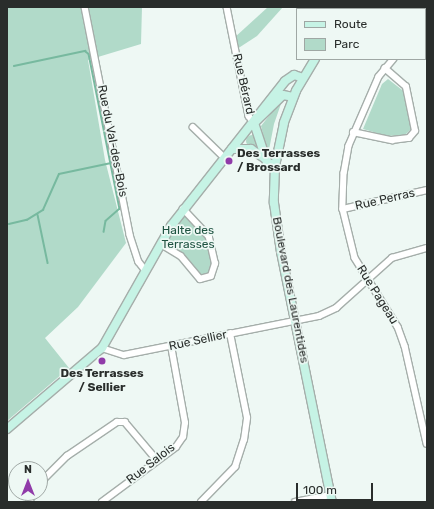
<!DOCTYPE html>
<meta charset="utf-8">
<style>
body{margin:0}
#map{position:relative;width:434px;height:509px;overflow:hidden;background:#eef8f4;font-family:Rubik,sans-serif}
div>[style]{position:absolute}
.green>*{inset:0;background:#b1dac9}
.round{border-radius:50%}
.stream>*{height:1.5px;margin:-0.75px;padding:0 0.75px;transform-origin:0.75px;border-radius:0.75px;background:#77b99f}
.roads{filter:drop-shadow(1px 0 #a5aeaa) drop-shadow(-1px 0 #a5aeaa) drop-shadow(0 1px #a5aeaa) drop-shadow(0 -1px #a5aeaa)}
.street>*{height:5.5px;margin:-2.75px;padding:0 2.75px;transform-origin:2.75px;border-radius:2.75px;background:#fff}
.secondary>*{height:8px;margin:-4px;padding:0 4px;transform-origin:4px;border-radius:4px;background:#c6f3e5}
.dots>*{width:11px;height:11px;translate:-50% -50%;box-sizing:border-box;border:2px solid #eef8f4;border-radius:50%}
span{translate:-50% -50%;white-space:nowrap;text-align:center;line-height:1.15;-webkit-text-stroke:3.5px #eef8f4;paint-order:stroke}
.street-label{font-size:12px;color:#292d2b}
.poi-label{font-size:12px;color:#292d2b;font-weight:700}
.left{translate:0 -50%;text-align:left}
.park-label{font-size:12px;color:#1d5240}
.frame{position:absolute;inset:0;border:8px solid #292d2b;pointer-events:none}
.legend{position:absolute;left:296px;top:8px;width:130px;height:52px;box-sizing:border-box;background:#eef8f4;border:1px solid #9fa7a4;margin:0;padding:5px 7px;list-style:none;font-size:12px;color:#292d2b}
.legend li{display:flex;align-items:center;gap:8px;height:20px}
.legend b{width:20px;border:1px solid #9fa7a4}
.north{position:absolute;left:8px;top:461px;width:40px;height:40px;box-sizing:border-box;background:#eef8f4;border:1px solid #9fa7a4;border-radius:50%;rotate:0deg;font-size:11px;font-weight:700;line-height:16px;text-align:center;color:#292d2b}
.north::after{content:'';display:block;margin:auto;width:14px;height:18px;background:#903ba9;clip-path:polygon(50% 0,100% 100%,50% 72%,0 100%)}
.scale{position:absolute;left:296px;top:483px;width:77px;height:18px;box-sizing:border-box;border:2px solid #292d2b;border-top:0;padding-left:5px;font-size:12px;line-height:14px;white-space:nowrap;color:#292d2b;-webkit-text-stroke:3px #eef8f4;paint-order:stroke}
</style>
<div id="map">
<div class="green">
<div style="clip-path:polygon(7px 7px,142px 7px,141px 44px,88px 60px,105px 160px,126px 243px,78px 307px,45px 338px,69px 368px,7px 421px)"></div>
<div style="clip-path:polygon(268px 7px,283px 7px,257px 36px,237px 49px,234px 38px)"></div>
<div style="clip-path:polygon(388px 79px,406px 93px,413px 127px,405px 135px,387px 136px,363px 129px,382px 84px)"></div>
<div style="clip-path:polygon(283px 98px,274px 124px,268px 155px,261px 126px)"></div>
<div class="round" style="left:246px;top:135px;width:12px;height:12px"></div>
<div style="clip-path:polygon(183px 209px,209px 237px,214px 271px,200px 279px,187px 262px,161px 244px)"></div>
</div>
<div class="stream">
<div style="left:14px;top:66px;width:73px;rotate:-11.9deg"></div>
<div style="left:85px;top:51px;width:5px;rotate:37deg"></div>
<div style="left:89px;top:54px;width:158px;rotate:78.7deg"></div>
<div style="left:120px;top:209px;width:18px;rotate:139deg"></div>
<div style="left:106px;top:221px;width:11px;rotate:100deg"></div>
<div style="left:38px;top:215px;width:49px;rotate:78.2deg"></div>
<div style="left:9px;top:224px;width:18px;rotate:-13deg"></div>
<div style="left:27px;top:220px;width:19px;rotate:-32deg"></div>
<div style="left:43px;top:210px;width:39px;rotate:-66deg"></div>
<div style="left:59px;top:174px;width:53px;rotate:-11.9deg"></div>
</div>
<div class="roads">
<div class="street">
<div style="left:85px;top:7px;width:232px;rotate:78.8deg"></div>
<div style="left:130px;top:235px;width:28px;rotate:72deg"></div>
<div style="left:139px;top:262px;width:11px;rotate:52deg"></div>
<div style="left:227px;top:7px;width:111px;rotate:78.6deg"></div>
<div style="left:249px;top:116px;width:9px;rotate:54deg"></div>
<div style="left:425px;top:28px;width:3px;rotate:-45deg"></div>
<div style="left:394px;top:59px;width:23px;rotate:130deg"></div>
<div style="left:379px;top:77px;width:75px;rotate:113.5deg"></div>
<div style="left:349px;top:146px;width:27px;rotate:100deg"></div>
<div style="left:344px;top:173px;width:36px;rotate:92deg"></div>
<div style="left:343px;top:209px;width:50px;rotate:76.2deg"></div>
<div style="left:355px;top:258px;width:81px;rotate:58.1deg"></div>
<div style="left:398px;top:327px;width:20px;rotate:70deg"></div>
<div style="left:405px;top:346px;width:100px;rotate:77.3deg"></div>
<div style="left:193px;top:127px;width:45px;rotate:44.1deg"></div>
<div style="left:353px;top:132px;width:40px;rotate:12deg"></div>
<div style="left:392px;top:140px;width:17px;rotate:-7deg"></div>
<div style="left:409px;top:138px;width:9px;rotate:-49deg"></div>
<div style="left:415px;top:131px;width:45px;rotate:-101.6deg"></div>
<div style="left:406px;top:87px;width:28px;rotate:-139deg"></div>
<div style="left:343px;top:209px;width:86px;rotate:-12.7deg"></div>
<div style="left:161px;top:244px;width:23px;rotate:31deg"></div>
<div style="left:181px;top:256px;width:30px;rotate:50deg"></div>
<div style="left:200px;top:279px;width:11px;rotate:-15deg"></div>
<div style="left:211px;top:276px;width:13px;rotate:-72deg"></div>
<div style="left:215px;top:264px;width:28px;rotate:-103deg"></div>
<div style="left:209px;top:237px;width:38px;rotate:-133deg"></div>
<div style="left:102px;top:348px;width:23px;rotate:18deg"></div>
<div style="left:124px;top:355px;width:199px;rotate:-11.3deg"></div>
<div style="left:319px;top:316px;width:19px;rotate:-25deg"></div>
<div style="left:336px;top:308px;width:75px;rotate:-41.8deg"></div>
<div style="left:392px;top:258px;width:36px;rotate:-16deg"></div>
<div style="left:40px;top:483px;width:38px;rotate:-45deg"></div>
<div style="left:67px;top:456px;width:60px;rotate:-34.2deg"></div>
<div style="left:117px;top:422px;width:8px"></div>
<div style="left:125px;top:422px;width:50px;rotate:49.9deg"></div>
<div style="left:29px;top:502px;width:10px;rotate:-61deg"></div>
<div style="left:102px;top:502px;width:92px;rotate:-36.6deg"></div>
<div style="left:176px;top:447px;width:12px;rotate:-55deg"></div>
<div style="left:183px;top:437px;width:14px;rotate:-82deg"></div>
<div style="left:185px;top:423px;width:78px;rotate:-100.3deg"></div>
<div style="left:201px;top:502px;width:49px;rotate:-45.8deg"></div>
<div style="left:235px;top:467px;width:28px;rotate:-72deg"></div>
<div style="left:244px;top:440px;width:22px;rotate:-82deg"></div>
<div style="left:247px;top:418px;width:86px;rotate:-101.4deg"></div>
<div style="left:295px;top:502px;width:37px;rotate:-11deg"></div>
</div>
<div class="secondary">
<div style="left:352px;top:9px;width:2px;rotate:-63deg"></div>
<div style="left:315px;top:59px;width:37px;rotate:121deg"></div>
<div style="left:296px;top:91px;width:34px;rotate:111deg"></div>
<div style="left:284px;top:123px;width:44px;rotate:101.8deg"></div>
<div style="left:275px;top:166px;width:37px;rotate:92deg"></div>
<div style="left:274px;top:203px;width:49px;rotate:81.9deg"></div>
<div style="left:281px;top:252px;width:255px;rotate:78.5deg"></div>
<div style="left:254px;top:123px;width:40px;rotate:-44deg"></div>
<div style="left:283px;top:95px;width:10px;rotate:11deg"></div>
<div style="left:254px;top:123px;width:41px;rotate:71.6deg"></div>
<div style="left:267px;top:162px;width:9px;rotate:27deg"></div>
<div style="left:232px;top:149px;width:19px"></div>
<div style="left:251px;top:149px;width:18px;rotate:34deg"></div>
<div style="left:7px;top:429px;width:125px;rotate:-40.5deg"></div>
<div style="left:102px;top:348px;width:140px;rotate:-60.5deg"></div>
<div style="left:171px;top:226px;width:184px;rotate:-51.8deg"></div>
<div style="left:285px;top:81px;width:11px;rotate:-34deg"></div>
<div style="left:294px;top:75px;width:9px;rotate:18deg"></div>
</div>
</div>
<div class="dots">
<div style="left:229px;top:161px;background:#903ba9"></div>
<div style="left:102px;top:361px;background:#903ba9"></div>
</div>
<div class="street-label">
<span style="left:243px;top:84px;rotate:77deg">Rue Bérard</span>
<span style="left:112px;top:141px;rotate:79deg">Rue du Val-des-Bois</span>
<span style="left:385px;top:200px;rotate:-13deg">Rue Perras</span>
<span style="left:290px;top:290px;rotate:79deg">Boulevard des Laurentides</span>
<span style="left:377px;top:295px;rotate:58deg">Rue Pageau</span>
<span style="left:198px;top:341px;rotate:-12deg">Rue Sellier</span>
<span style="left:151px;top:464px;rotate:-38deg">Rue Salois</span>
</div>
<div class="poi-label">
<span class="left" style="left:237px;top:161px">Des Terrasses<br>/ Brossard</span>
<span style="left:102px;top:381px">Des Terrasses<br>/ Sellier</span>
</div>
<div class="park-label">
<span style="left:188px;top:238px">Halte des<br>Terrasses</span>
</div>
<div class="frame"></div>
<ul class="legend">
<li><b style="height:5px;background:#c6f3e5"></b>Route</li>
<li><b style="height:11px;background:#b1dac9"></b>Parc</li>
</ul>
<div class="north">N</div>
<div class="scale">100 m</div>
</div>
